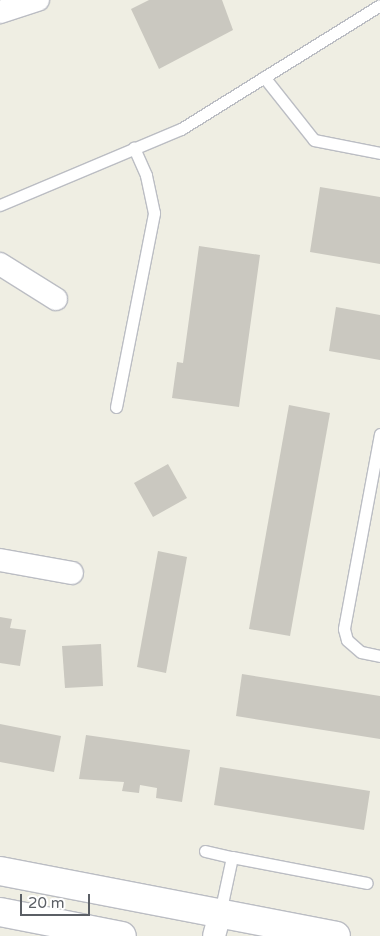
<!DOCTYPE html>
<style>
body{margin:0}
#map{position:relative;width:380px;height:936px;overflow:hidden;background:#efeee3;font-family:"Varela Round",sans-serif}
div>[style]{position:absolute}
.building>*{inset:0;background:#cac8c0}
.roads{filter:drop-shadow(1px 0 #bbbdc3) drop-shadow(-1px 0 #bbbdc3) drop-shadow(0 1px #bbbdc3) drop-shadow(0 -1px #bbbdc3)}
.lane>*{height:11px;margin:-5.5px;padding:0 5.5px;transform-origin:5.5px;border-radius:5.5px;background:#fff}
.street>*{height:22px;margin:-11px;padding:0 11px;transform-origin:11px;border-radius:11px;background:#fff}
.secondary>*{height:28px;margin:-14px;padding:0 14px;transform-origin:14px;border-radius:14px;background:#fff}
span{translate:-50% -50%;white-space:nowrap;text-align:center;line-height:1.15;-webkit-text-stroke:5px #fff;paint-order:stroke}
.scale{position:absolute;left:20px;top:894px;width:70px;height:22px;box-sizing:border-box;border:2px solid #5b5f65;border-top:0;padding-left:6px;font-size:15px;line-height:18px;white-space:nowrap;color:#5b5f65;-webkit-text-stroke:4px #fff;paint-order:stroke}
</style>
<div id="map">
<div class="building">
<div style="clip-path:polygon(149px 0,222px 0,233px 30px,159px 69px,131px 9px)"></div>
<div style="clip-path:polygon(320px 187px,380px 197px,380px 264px,310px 252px)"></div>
<div style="clip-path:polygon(199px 246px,260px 255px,239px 407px,172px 398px,177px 362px,183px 363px)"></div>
<div style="clip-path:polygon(336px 307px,380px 315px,380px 360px,329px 351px)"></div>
<div style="clip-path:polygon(289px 405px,330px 413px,290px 636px,249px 629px)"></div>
<div style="clip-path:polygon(168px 464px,187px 498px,153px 517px,134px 483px)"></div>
<div style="clip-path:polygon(158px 551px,187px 557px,166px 673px,137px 667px)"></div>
<div style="clip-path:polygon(0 617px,12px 619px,10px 628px,26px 630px,20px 666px,0 663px)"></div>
<div style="clip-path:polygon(101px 644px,103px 686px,65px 688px,62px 646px)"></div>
<div style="clip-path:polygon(242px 674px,380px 696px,380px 739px,236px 716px)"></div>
<div style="clip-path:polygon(0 724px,61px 736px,54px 772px,0 762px)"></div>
<div style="clip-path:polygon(86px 735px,190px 750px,182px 802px,156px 798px,157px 788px,140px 785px,139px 793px,122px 791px,124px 782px,79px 779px)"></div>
<div style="clip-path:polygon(220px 767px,370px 791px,364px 830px,214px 805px)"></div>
</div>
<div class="roads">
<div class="lane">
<div style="left:264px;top:77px;width:80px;rotate:51.6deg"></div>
<div style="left:314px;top:140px;width:67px;rotate:11.1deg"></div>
<div style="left:0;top:205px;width:196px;rotate:-22.8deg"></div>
<div style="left:181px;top:129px;width:234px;rotate:-31.9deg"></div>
<div style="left:116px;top:407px;width:198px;rotate:-78.9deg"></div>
<div style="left:154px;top:213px;width:39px;rotate:-102deg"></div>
<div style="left:146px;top:175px;width:30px;rotate:-114deg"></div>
<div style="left:380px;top:434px;width:198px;rotate:100.5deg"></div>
<div style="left:344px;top:629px;width:11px;rotate:75deg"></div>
<div style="left:347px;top:640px;width:18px;rotate:41deg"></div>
<div style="left:361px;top:652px;width:19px;rotate:12deg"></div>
<div style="left:205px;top:851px;width:28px;rotate:13deg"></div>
<div style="left:220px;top:913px;width:57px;rotate:-77.9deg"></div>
<div style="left:232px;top:857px;width:137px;rotate:10.9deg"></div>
</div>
<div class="street">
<div style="left:0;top:12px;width:40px;rotate:-18deg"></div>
<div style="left:0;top:264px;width:66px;rotate:32deg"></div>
<div style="left:0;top:560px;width:73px;rotate:10.2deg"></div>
<div style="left:214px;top:936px;width:24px;rotate:-75deg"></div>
</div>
<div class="secondary">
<div style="left:0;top:871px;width:342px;rotate:10.9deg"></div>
<div style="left:0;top:912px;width:124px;rotate:11.1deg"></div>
</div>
</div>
<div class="scale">20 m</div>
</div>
